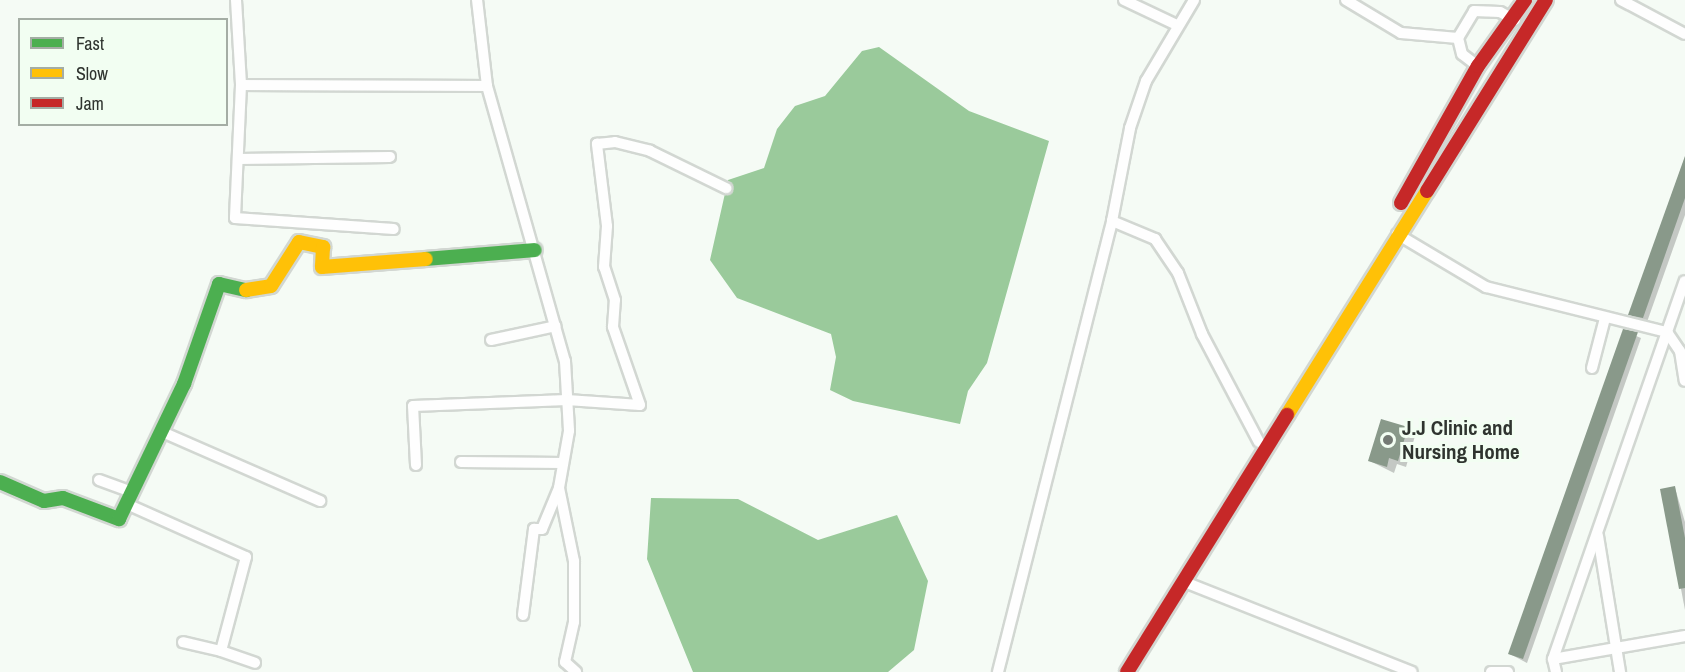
<!DOCTYPE html>
<style>
body{margin:0}
#map{position:relative;width:1685px;height:672px;overflow:hidden;background:#f5fbf5;font-family:"Archivo Narrow",sans-serif}
div>[style]{position:absolute}
.water>*{inset:0;background:#9aca9b}
.shadow>*{inset:0;background:#0003}
.building>*{inset:0;background:#89998a}
.roads{filter:drop-shadow(2px 0 #d2d7d2) drop-shadow(-2px 0 #d2d7d2) drop-shadow(0 2px #d2d7d2) drop-shadow(0 -2px #d2d7d2)}
.street>*{height:10px;margin:-5px;padding:0 5px;transform-origin:5px;border-radius:5px;background:#fefefe}
.fast>*{height:14px;margin:-7px;padding:0 7px;transform-origin:7px;border-radius:7px;background:#4caf50}
.slow>*{height:14px;margin:-7px;padding:0 7px;transform-origin:7px;border-radius:7px;background:#ffc107}
.jam>*{height:14px;margin:-7px;padding:0 7px;transform-origin:7px;border-radius:7px;background:#c62828}
.dots>*{width:16px;height:16px;translate:-50% -50%;box-sizing:border-box;border:3px solid #f2fef2;border-radius:50%}
span{translate:-50% -50%;white-space:nowrap;text-align:center;line-height:1.15;-webkit-text-stroke:6px #f2fef2;paint-order:stroke}
.poi-label{font-size:21px;color:#2f342f;font-weight:700}
.left{translate:0 -50%;text-align:left}
.legend{position:absolute;left:18px;top:18px;width:210px;height:108px;box-sizing:border-box;background:#f2fef2;border:2px solid #a4ada4;margin:0;padding:8px 10px;list-style:none;font-size:18px;color:#2f342f}
.legend li{display:flex;align-items:center;gap:12px;height:30px}
.legend b{width:30px;border:2px solid #a4ada4}
</style>
<div id="map">
<div class="water">
<div style="clip-path:polygon(879px 47px,969px 111px,1049px 141px,987px 363px,968px 391px,960px 424px,853px 401px,830px 390px,836px 357px,831px 334px,737px 298px,710px 260px,728px 180px,764px 168px,777px 129px,795px 106px,825px 96px,862px 51px)"></div>
<div style="clip-path:polygon(651px 498px,738px 499px,818px 540px,897px 515px,928px 581px,914px 650px,888px 672px,693px 672px,647px 559px)"></div>
</div>
<div class="shadow">
<div style="clip-path:polygon(1685px 157px,1685px 215px,1647px 322px,1635px 319px,1630px 314px)"></div>
<div style="clip-path:polygon(1624px 331px,1641px 338px,1527px 663px,1510px 654px)"></div>
<div style="clip-path:polygon(1382px 421px,1415px 436px,1406px 467px,1397px 464px,1394px 473px,1370px 461px)"></div>
<div style="clip-path:polygon(1675px 488px,1685px 522px,1685px 610px,1662px 490px)"></div>
</div>
<div class="building">
<div style="clip-path:polygon(1685px 156px,1685px 198px,1643px 318px,1628px 315px)"></div>
<div style="clip-path:polygon(1623px 329px,1638px 332px,1523px 659px,1508px 654px)"></div>
<div style="clip-path:polygon(1381px 419px,1408px 427px,1398px 461px,1389px 458px,1387px 467px,1368px 461px)"></div>
<div style="clip-path:polygon(1675px 486px,1685px 538px,1685px 588px,1679px 589px,1660px 489px)"></div>
</div>
<div class="roads">
<div class="street">
<div style="left:236px;top:0;width:85px;rotate:86.6deg"></div>
<div style="left:241px;top:85px;width:133px;rotate:92.6deg"></div>
<div style="left:235px;top:218px;width:159px;rotate:4deg"></div>
<div style="left:1124px;top:0;width:59px;rotate:25.3deg"></div>
<div style="left:1346px;top:0;width:64px;rotate:31deg"></div>
<div style="left:1401px;top:33px;width:57px;rotate:5deg"></div>
<div style="left:1621px;top:0;width:72px;rotate:28deg"></div>
<div style="left:1479px;top:67px;width:21px;rotate:-143deg"></div>
<div style="left:1462px;top:54px;width:16px;rotate:-104deg"></div>
<div style="left:1458px;top:38px;width:31px;rotate:-59deg"></div>
<div style="left:1474px;top:11px;width:26px;rotate:2deg"></div>
<div style="left:1500px;top:12px;width:17px;rotate:28deg"></div>
<div style="left:241px;top:85px;width:246px;rotate:0.2deg"></div>
<div style="left:487px;top:86px;width:87px;rotate:-96.6deg"></div>
<div style="left:487px;top:86px;width:286px;rotate:74.2deg"></div>
<div style="left:565px;top:361px;width:70px;rotate:86.7deg"></div>
<div style="left:569px;top:431px;width:58px;rotate:100deg"></div>
<div style="left:559px;top:488px;width:75px;rotate:78.4deg"></div>
<div style="left:574px;top:561px;width:61px;rotate:90deg"></div>
<div style="left:574px;top:622px;width:41px;rotate:102.7deg"></div>
<div style="left:565px;top:662px;width:15px;rotate:42deg"></div>
<div style="left:238px;top:159px;width:152px;rotate:-0.8deg"></div>
<div style="left:1112px;top:221px;width:47px;rotate:22.7deg"></div>
<div style="left:1155px;top:239px;width:41px;rotate:55.9deg"></div>
<div style="left:1178px;top:273px;width:66px;rotate:68.5deg"></div>
<div style="left:1202px;top:334px;width:122px;rotate:62.2deg"></div>
<div style="left:1397px;top:234px;width:104px;rotate:30.8deg"></div>
<div style="left:1486px;top:287px;width:187px;rotate:14deg"></div>
<div style="left:1667px;top:332px;width:23px;rotate:56deg"></div>
<div style="left:1680px;top:351px;width:30px;rotate:81deg"></div>
<div style="left:491px;top:340px;width:66px;rotate:-12.2deg"></div>
<div style="left:1592px;top:368px;width:52px;rotate:-75.4deg"></div>
<div style="left:160px;top:431px;width:175px;rotate:23.6deg"></div>
<div style="left:461px;top:462px;width:102px;rotate:0.6deg"></div>
<div style="left:416px;top:465px;width:59px;rotate:-92.9deg"></div>
<div style="left:413px;top:406px;width:154px;rotate:-2.2deg"></div>
<div style="left:567px;top:400px;width:73px;rotate:3.9deg"></div>
<div style="left:640px;top:405px;width:83px;rotate:-109.1deg"></div>
<div style="left:613px;top:327px;width:27px;rotate:-86deg"></div>
<div style="left:615px;top:300px;width:35px;rotate:-108deg"></div>
<div style="left:604px;top:267px;width:41px;rotate:-85.8deg"></div>
<div style="left:607px;top:226px;width:83px;rotate:-97deg"></div>
<div style="left:597px;top:144px;width:18px;rotate:-6deg"></div>
<div style="left:615px;top:142px;width:36px;rotate:14deg"></div>
<div style="left:650px;top:151px;width:85px;rotate:26deg"></div>
<div style="left:99px;top:480px;width:35px;rotate:20deg"></div>
<div style="left:129px;top:505px;width:128px;rotate:24deg"></div>
<div style="left:246px;top:557px;width:97px;rotate:104.9deg"></div>
<div style="left:221px;top:651px;width:39px;rotate:-167deg"></div>
<div style="left:1598px;top:536px;width:138px;rotate:80.8deg"></div>
<div style="left:1182px;top:581px;width:247px;rotate:21.6deg"></div>
<div style="left:523px;top:615px;width:87px;rotate:-82.7deg"></div>
<div style="left:534px;top:529px;width:8px"></div>
<div style="left:542px;top:529px;width:44px;rotate:-67.5deg"></div>
<div style="left:221px;top:651px;width:36px;rotate:19deg"></div>
<div style="left:1553px;top:659px;width:134px;rotate:-9.9deg"></div>
<div style="left:998px;top:672px;width:465px;rotate:-75.8deg"></div>
<div style="left:1112px;top:221px;width:95px;rotate:-79deg"></div>
<div style="left:1130px;top:128px;width:50px;rotate:-71.2deg"></div>
<div style="left:1146px;top:81px;width:94px;rotate:-59.3deg"></div>
<div style="left:1491px;top:672px;width:17px"></div>
<div style="left:1556px;top:672px;width:13px;rotate:-103deg"></div>
<div style="left:1553px;top:659px;width:400px;rotate:-70.8deg"></div>
</div>
<div class="fast">
<div style="left:426px;top:259px;width:109px;rotate:-4.7deg"></div>
<div style="left:0;top:482px;width:48px;rotate:23.4deg"></div>
<div style="left:44px;top:501px;width:19px;rotate:-9deg"></div>
<div style="left:63px;top:498px;width:60px;rotate:20.6deg"></div>
<div style="left:119px;top:519px;width:150px;rotate:-64.3deg"></div>
<div style="left:184px;top:384px;width:106px;rotate:-70.7deg"></div>
<div style="left:219px;top:284px;width:28px;rotate:13deg"></div>
</div>
<div class="slow">
<div style="left:246px;top:290px;width:25px;rotate:-9deg"></div>
<div style="left:271px;top:286px;width:52px;rotate:-57.5deg"></div>
<div style="left:299px;top:242px;width:25px;rotate:12deg"></div>
<div style="left:323px;top:247px;width:20px;rotate:93deg"></div>
<div style="left:322px;top:267px;width:104px;rotate:-4.4deg"></div>
<div style="left:1287px;top:415px;width:264px;rotate:-58deg"></div>
</div>
<div class="jam">
<div style="left:1427px;top:191px;width:225px;rotate:-58.1deg"></div>
<div style="left:1401px;top:203px;width:157px;rotate:-60.7deg"></div>
<div style="left:1478px;top:66px;width:81px;rotate:-54.5deg"></div>
<div style="left:1127px;top:672px;width:303px;rotate:-58.1deg"></div>
</div>
</div>
<div class="dots">
<div style="left:1388px;top:440px;background:#747a74"></div>
</div>
<div class="poi-label">
<span class="left" style="left:1402px;top:440px">J.J Clinic and<br>Nursing Home</span>
</div>
<ul class="legend">
<li><b style="height:8px;background:#4caf50"></b>Fast</li>
<li><b style="height:8px;background:#ffc107"></b>Slow</li>
<li><b style="height:8px;background:#c62828"></b>Jam</li>
</ul>
</div>
